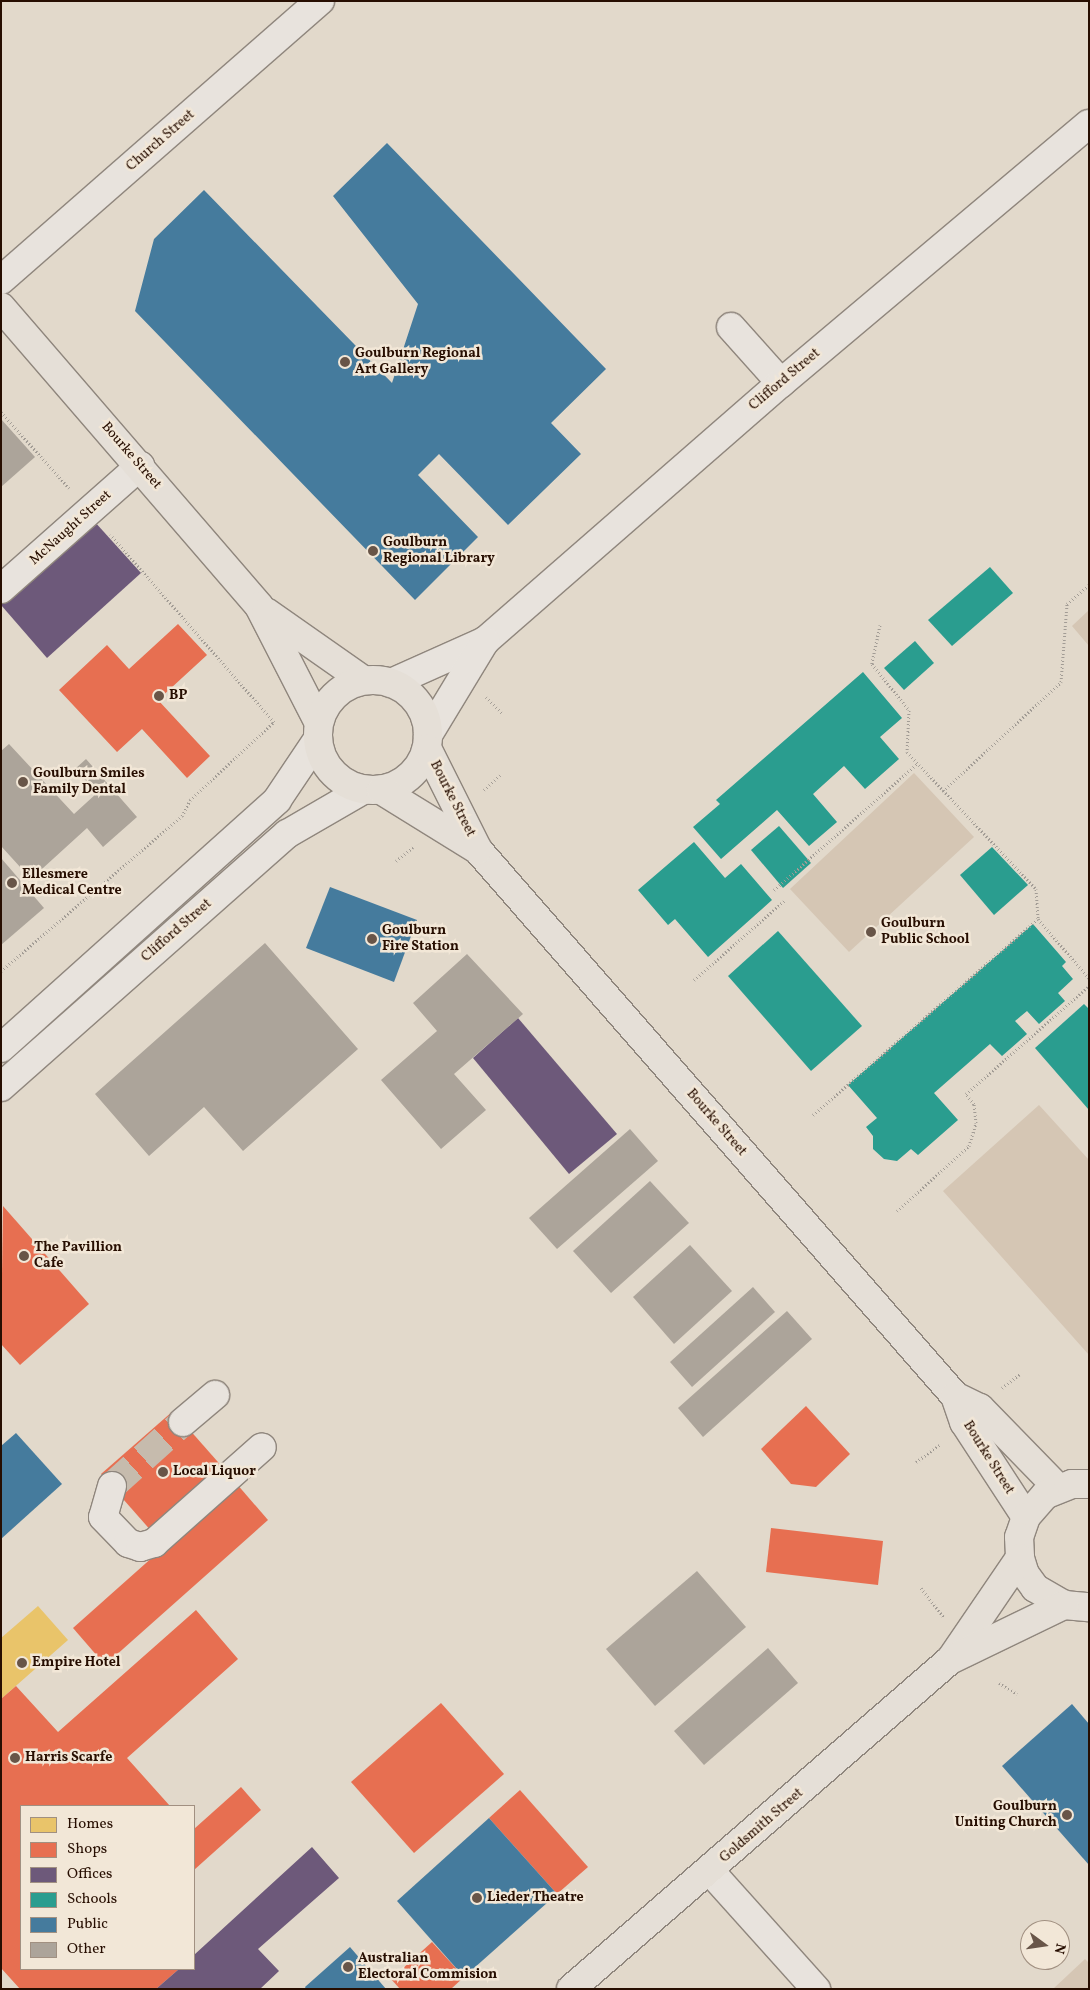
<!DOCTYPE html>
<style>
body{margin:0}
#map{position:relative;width:1090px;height:1990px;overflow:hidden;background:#e2d9cb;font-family:Vollkorn,serif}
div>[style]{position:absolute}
.green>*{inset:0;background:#d5c6b4}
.homes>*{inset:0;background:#e9c46a}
.shops>*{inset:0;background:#e76f51}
.offices>*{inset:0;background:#6d597a}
.schools>*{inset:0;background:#2a9d8f}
.public>*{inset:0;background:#457b9d}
.building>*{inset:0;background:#aca49a}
.minor-tunnel>*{height:28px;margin-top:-14px;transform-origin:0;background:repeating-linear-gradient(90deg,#c6bbad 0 28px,transparent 0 42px)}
.path>*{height:3px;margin-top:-1.5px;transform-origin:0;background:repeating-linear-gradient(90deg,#a29c95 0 1px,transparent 0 3.5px)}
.roads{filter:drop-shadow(1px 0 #8f867d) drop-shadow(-1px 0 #8f867d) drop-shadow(0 1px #8f867d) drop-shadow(0 -1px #8f867d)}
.minor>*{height:28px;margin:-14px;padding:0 14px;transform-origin:14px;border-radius:14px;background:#e8e3dd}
.major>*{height:28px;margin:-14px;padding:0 14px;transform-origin:14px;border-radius:14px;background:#e5dfd7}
.major>.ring{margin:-14px;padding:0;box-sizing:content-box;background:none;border:28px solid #e5dfd7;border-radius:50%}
.dots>*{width:14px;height:14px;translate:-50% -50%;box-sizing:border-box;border:2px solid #f2e7d7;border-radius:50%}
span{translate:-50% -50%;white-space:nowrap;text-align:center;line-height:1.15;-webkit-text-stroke:5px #f2e7d7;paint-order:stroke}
.street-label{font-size:14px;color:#270e01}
.poi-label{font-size:14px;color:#270e01;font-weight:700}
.left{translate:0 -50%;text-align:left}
.right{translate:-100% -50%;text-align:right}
.frame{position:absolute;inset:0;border:2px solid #270e01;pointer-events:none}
.legend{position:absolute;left:20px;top:1805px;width:175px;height:165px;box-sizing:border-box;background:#f2e7d7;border:1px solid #a19081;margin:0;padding:6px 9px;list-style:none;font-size:15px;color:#270e01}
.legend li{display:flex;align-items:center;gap:10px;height:25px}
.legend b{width:25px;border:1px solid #a19081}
.north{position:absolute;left:1020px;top:1920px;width:50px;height:50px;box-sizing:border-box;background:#f2e7d7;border:1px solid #a19081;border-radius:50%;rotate:104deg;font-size:14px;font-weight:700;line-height:20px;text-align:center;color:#270e01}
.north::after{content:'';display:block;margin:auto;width:18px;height:22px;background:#685548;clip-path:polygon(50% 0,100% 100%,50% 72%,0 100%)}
</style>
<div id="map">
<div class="green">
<div style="clip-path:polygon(1089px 610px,1089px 646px,1072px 626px)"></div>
<div style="clip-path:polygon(914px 773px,974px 837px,849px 952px,790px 889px)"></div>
<div style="clip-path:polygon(1039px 1105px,1089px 1160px,1089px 1355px,943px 1191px)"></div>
<div style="clip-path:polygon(1085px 1959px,1089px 1963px,1089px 1989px,1053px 1989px)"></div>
</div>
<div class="homes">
<div style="clip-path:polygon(38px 1606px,68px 1640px,1px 1699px,1px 1638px)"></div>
</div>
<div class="shops">
<div style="clip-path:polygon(178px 624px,207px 655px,158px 700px,210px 756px,187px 778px,142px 729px,117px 752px,59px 690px,107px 645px,129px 669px)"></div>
<div style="clip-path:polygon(3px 1206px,89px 1304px,20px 1365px,1px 1344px)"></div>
<div style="clip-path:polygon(806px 1406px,850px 1454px,816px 1487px,791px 1484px,761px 1449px)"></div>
<div style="clip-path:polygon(173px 1411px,225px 1470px,153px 1533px,101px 1474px)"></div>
<div style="clip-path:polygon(236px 1483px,268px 1520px,105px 1665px,73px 1628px)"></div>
<div style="clip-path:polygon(771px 1528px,883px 1541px,878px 1585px,766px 1572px)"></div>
<div style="clip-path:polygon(196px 1610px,238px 1659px,127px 1758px,170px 1806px,21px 1806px,21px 1969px,179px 1969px,156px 1989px,20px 1989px,1px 1968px,1px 1699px,16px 1686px,58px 1732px)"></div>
<div style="clip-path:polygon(441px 1703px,504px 1774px,414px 1853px,351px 1782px)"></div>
<div style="clip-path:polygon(241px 1787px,261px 1810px,194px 1870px,194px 1829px)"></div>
<div style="clip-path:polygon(520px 1790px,588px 1867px,557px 1894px,489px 1818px)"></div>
<div style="clip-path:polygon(432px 1942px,464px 1977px,451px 1989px,400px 1989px,391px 1979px)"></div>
</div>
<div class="offices">
<div style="clip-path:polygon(94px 521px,141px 573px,47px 658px,1px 605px)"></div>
<div style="clip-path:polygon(518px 1018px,617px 1134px,569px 1174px,473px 1058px)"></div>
<div style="clip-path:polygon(312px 1847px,339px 1878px,258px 1949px,279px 1971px,260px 1989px,156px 1989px,179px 1969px,194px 1969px,194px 1955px)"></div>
</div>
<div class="schools">
<div style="clip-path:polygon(990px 567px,1013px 593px,952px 646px,928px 620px)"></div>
<div style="clip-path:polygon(915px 641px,934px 663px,904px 690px,884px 668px)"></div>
<div style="clip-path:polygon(863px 672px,902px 718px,880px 737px,899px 759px,865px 789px,844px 766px,813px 794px,837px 822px,809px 846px,777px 810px,721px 859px,693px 827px,720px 804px,716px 800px)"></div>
<div style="clip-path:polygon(779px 826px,811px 863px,783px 888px,751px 850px)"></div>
<div style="clip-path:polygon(694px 842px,725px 878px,741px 864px,772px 900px,708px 957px,675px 919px,668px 925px,638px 890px)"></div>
<div style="clip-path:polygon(992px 847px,1028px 885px,994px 915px,960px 875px)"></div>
<div style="clip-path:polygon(1033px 924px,1066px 962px,1062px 966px,1073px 979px,1058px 993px,1065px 1001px,1039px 1024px,1027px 1011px,1015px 1021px,1027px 1034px,1002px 1056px,990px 1044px,934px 1093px,958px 1120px,918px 1155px,911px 1149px,897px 1161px,884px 1159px,873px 1149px,873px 1136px,866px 1127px,877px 1118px,848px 1085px)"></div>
<div style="clip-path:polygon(778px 931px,862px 1026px,811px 1071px,728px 976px)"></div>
<div style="clip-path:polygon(1084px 1004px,1089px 1009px,1089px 1110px,1035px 1048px)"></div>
</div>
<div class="public">
<div style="clip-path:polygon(387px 143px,606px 369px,551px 423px,581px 454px,508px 525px,439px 454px,418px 475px,478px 537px,415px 600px,135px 311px,154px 239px,204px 190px,392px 383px,418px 304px,333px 196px)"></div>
<div style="clip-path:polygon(330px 887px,417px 920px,394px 982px,306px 948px)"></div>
<div style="clip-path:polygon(16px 1433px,62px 1484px,1px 1539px,1px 1446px)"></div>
<div style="clip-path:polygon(1072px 1704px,1089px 1724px,1089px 1865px,1002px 1766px)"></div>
<div style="clip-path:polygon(489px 1818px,557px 1894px,464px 1977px,397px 1901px)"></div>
<div style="clip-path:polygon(350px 1947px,386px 1989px,306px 1989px,305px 1987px)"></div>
</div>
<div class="building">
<div style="clip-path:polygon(1px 419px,35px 457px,1px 487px)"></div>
<div style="clip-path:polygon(9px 744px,74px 814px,97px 793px,75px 769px,86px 759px,137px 817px,103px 847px,87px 828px,31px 879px,1px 846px,1px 751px)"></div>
<div style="clip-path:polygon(1px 858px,44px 908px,1px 945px)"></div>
<div style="clip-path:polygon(265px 943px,358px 1049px,243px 1151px,204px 1107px,149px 1156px,95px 1094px)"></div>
<div style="clip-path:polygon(467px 954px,523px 1014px,454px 1074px,486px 1110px,441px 1149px,381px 1080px,437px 1031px,413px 1003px)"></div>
<div style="clip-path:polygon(630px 1129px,658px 1161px,557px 1249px,529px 1218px)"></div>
<div style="clip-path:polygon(650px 1181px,689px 1223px,611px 1293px,573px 1251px)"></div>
<div style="clip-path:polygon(690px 1245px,732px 1291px,674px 1344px,633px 1297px)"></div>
<div style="clip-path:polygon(753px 1287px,775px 1312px,692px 1387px,670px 1362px)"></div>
<div style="clip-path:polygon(787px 1311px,812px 1339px,703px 1437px,678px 1408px)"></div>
<div style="clip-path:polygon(697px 1571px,746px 1627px,655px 1706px,606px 1649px)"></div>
<div style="clip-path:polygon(768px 1648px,798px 1683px,704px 1765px,674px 1731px)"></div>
</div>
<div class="minor-tunnel">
<div style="left:112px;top:1486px;width:96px;rotate:-42deg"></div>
</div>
<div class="path">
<div style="left:1px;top:412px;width:102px;rotate:48.2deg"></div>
<div style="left:880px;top:625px;width:40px;rotate:102deg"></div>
<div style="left:872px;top:664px;width:59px;rotate:51.2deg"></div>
<div style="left:909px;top:710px;width:42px;rotate:92.7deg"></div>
<div style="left:907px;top:752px;width:188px;rotate:46.7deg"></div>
<div style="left:1036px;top:889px;width:30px;rotate:86deg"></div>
<div style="left:486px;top:697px;width:23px;rotate:45deg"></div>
<div style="left:484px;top:790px;width:22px;rotate:-43deg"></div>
<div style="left:943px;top:791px;width:161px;rotate:-42.7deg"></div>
<div style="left:1061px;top:682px;width:78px;rotate:-85.6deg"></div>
<div style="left:1067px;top:604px;width:29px;rotate:-41deg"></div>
<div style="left:396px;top:861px;width:22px;rotate:-39deg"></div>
<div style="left:774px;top:890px;width:191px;rotate:-41.4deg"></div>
<div style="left:1px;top:971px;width:238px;rotate:-40.6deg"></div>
<div style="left:182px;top:816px;width:18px;rotate:-63deg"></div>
<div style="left:190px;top:800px;width:115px;rotate:-42.9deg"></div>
<div style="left:274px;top:722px;width:249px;rotate:-131.1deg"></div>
<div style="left:694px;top:980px;width:120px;rotate:-41.3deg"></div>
<div style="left:813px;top:1115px;width:298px;rotate:-41.1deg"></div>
<div style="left:1038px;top:919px;width:78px;rotate:49.2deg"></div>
<div style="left:897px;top:1211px;width:97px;rotate:-42.1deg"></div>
<div style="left:969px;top:1146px;width:24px;rotate:-73deg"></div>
<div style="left:976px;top:1123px;width:19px;rotate:-96deg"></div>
<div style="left:974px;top:1104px;width:13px;rotate:-129deg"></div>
<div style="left:966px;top:1094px;width:164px;rotate:-41.3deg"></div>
<div style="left:1002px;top:1388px;width:23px;rotate:-38deg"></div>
<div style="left:916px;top:1462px;width:29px;rotate:-36deg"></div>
<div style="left:921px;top:1588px;width:37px;rotate:52deg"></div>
<div style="left:999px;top:1683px;width:21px;rotate:31deg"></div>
</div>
<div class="roads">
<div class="minor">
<div style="left:1px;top:280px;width:424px;rotate:-41.2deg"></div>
<div style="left:731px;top:327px;width:75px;rotate:48.2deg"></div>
<div style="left:1px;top:589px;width:186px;rotate:-41.5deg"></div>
<div style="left:391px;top:683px;width:103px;rotate:-24.1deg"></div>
<div style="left:485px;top:641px;width:393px;rotate:-41.1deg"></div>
<div style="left:781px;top:383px;width:402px;rotate:-40.1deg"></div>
<div style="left:428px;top:735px;width:110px;rotate:-58.8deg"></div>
<div style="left:1px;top:1048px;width:371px;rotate:-41.9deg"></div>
<div style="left:277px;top:800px;width:73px;rotate:-56.1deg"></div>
<div style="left:1px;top:1087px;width:382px;rotate:-41.5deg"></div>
<div style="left:287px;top:834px;width:88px;rotate:-30.1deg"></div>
<div style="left:183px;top:1422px;width:42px;rotate:-40.2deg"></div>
<div style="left:112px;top:1486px;width:32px;rotate:106deg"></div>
<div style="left:103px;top:1517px;width:36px;rotate:46deg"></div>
<div style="left:128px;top:1543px;width:13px;rotate:18deg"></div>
<div style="left:140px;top:1547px;width:15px;rotate:-16deg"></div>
<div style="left:154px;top:1543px;width:144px;rotate:-41.6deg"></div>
<div style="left:710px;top:1871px;width:159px;rotate:48.1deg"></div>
</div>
<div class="major">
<div style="left:1px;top:307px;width:395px;rotate:49.2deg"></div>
<div style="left:259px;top:606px;width:131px;rotate:62.9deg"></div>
<div style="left:266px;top:612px;width:118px;rotate:35deg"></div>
<div class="ring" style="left:318px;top:680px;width:82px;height:82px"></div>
<div style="left:427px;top:748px;width:114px;rotate:63.4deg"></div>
<div style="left:478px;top:850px;width:725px;rotate:48.86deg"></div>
<div style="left:955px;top:1396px;width:28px;rotate:71deg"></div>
<div style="left:964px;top:1422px;width:113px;rotate:56.9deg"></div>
<div style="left:381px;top:790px;width:114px;rotate:31.7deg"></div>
<div style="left:955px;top:1396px;width:28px;rotate:26deg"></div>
<div style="left:980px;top:1408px;width:112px;rotate:45.7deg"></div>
<div style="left:1089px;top:1484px;width:17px;rotate:180deg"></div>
<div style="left:1072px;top:1484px;width:29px;rotate:158deg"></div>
<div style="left:1045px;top:1495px;width:29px;rotate:131deg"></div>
<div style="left:1026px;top:1517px;width:21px;rotate:109deg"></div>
<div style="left:1019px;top:1537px;width:21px;rotate:87deg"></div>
<div style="left:1020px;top:1558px;width:17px;rotate:73deg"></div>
<div style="left:1025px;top:1574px;width:17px;rotate:54deg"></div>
<div style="left:1035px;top:1588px;width:34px;rotate:30deg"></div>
<div style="left:1064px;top:1605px;width:25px;rotate:5deg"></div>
<div style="left:951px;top:1659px;width:122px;rotate:-55.7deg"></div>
<div style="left:571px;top:1989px;width:502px;rotate:-40.96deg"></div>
<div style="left:950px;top:1660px;width:127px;rotate:-25.8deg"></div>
</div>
</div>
<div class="dots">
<div style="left:345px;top:362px;background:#685548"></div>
<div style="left:373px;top:551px;background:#685548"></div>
<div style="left:159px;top:696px;background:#685548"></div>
<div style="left:23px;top:782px;background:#685548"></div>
<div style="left:12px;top:883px;background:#685548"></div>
<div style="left:871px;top:932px;background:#685548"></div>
<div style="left:372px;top:939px;background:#685548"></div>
<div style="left:24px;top:1256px;background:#685548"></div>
<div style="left:163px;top:1472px;background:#685548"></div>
<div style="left:22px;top:1663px;background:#685548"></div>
<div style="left:15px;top:1758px;background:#685548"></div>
<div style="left:1067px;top:1815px;background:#685548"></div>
<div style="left:477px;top:1898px;background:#685548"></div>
<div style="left:348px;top:1967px;background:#685548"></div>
</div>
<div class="street-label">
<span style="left:161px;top:141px;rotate:-41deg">Church Street</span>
<span style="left:785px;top:380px;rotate:-40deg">Clifford Street</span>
<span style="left:131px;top:456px;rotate:49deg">Bourke Street</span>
<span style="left:71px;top:528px;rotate:-42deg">McNaught Street</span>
<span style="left:452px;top:799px;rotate:63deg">Bourke Street</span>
<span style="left:177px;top:931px;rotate:-41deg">Clifford Street</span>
<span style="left:716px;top:1123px;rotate:49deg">Bourke Street</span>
<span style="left:988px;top:1458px;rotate:58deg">Bourke Street</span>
<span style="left:762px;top:1826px;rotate:-41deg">Goldsmith Street</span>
</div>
<div class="poi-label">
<span class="left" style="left:355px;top:362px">Goulburn Regional<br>Art Gallery</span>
<span class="left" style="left:383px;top:551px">Goulburn<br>Regional Library</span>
<span class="left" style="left:169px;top:696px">BP</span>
<span class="left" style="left:33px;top:782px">Goulburn Smiles<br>Family Dental</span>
<span class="left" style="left:22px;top:883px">Ellesmere<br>Medical Centre</span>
<span class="left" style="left:881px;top:932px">Goulburn<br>Public School</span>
<span class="left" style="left:382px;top:939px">Goulburn<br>Fire Station</span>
<span class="left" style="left:34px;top:1256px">The Pavillion<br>Cafe</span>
<span class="left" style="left:173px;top:1472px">Local Liquor</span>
<span class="left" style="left:32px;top:1663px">Empire Hotel</span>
<span class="left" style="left:25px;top:1758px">Harris Scarfe</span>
<span class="right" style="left:1057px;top:1815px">Goulburn<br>Uniting Church</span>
<span class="left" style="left:487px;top:1898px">Lieder Theatre</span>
<span class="left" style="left:358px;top:1967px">Australian<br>Electoral Commision</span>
</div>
<div class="frame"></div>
<ul class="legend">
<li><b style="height:14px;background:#e9c46a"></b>Homes</li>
<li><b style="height:14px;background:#e76f51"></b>Shops</li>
<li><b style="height:14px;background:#6d597a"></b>Offices</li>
<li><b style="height:14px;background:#2a9d8f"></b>Schools</li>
<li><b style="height:14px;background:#457b9d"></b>Public</li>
<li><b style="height:14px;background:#aca49a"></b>Other</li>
</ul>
<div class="north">N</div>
</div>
